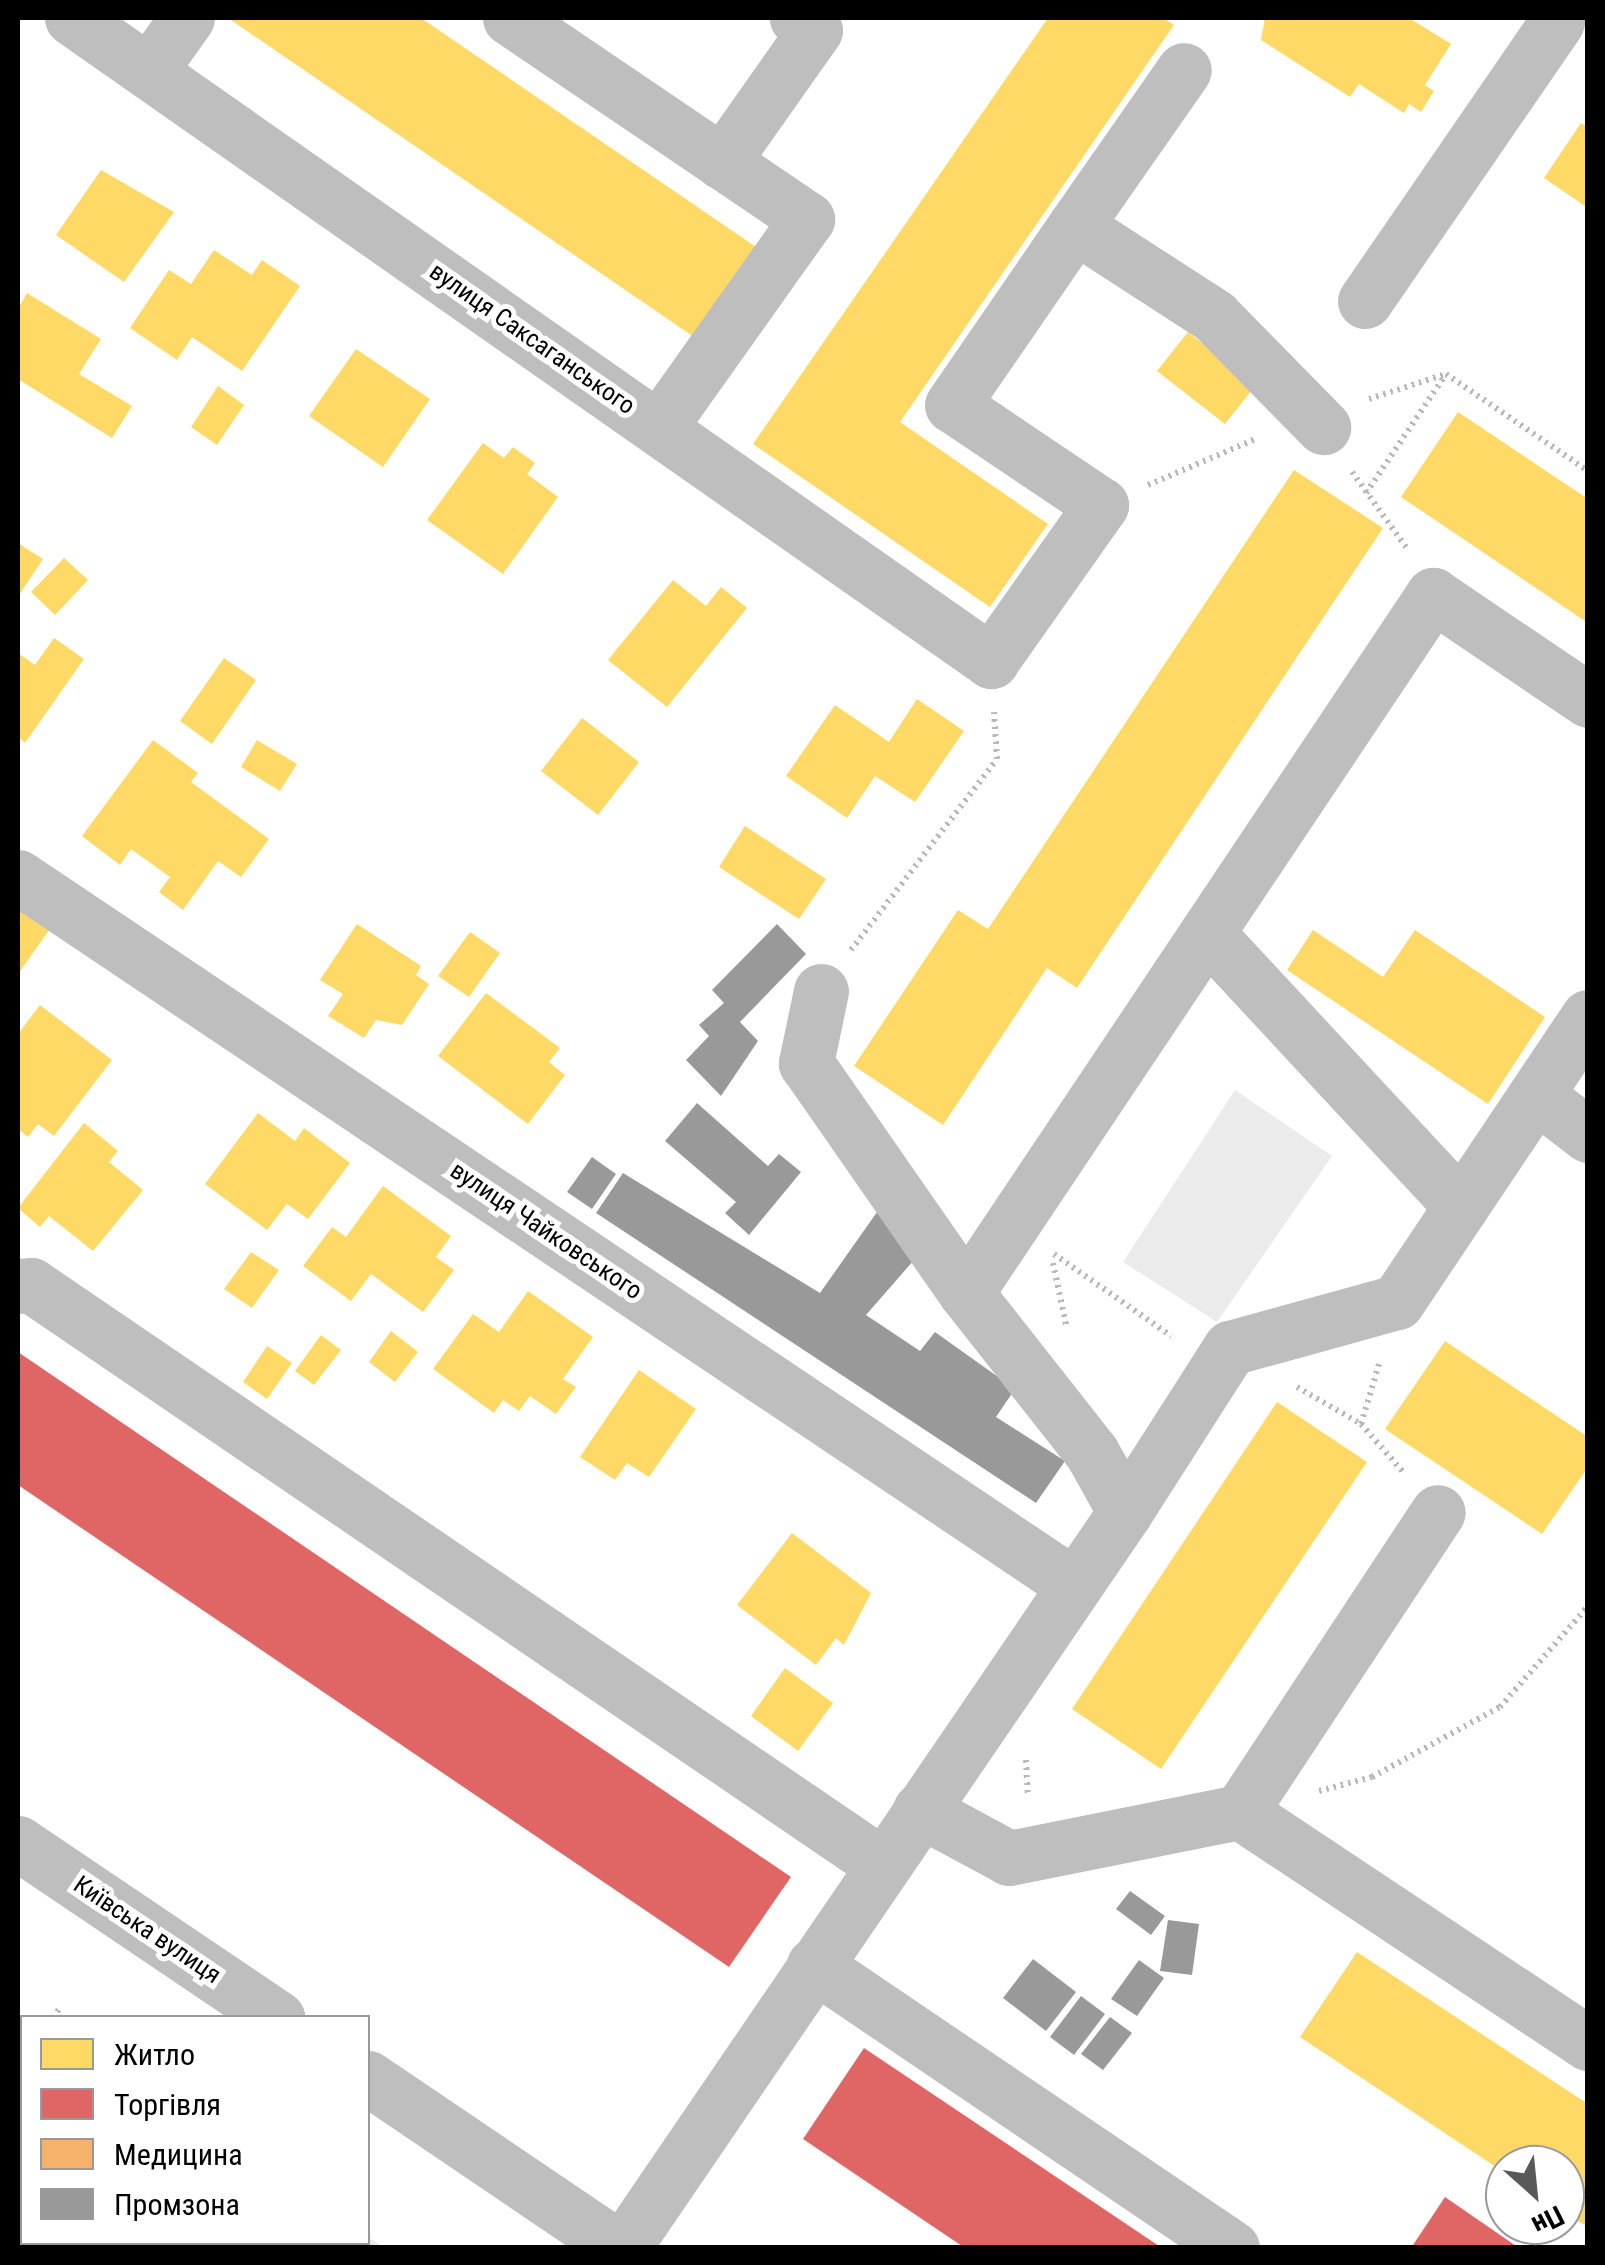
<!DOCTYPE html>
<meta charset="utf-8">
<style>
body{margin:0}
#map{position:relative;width:1605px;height:2265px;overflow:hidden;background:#fff;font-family:"Roboto Condensed",sans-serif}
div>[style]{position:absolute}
.green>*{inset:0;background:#ebebeb}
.homes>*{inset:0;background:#ffd966}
.shops>*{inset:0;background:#e06666}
.health>*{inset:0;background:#f6b26b}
.industry>*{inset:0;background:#999}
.path>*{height:6px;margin-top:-3px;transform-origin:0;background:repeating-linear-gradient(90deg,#b9b9b9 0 2.5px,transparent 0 7.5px)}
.minor>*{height:55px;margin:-27.5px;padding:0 27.5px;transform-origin:27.5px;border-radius:27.5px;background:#bebebe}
.major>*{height:55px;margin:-27.5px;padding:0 27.5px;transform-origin:27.5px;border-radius:27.5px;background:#bebebe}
span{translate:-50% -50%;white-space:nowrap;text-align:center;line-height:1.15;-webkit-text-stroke:10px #fff;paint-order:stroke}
.street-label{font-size:25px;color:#000}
.frame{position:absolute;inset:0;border:20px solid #000;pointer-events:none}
.legend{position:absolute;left:20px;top:2015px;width:350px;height:230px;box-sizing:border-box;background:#fff;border:2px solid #999;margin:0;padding:12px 18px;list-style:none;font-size:30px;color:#000}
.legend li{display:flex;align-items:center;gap:20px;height:50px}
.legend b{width:50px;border:2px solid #999}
.north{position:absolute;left:1485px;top:2145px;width:100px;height:100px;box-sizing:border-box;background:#fff;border:2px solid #999;border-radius:50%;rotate:153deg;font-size:28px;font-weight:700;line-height:40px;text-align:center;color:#000}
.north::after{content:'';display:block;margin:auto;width:35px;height:45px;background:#595959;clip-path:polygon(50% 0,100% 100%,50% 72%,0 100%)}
</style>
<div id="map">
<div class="green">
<div style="clip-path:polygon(1235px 1090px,1332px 1156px,1217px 1322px,1123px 1262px)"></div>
<div style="clip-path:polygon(368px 2237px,384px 2247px,147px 2243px,368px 2242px)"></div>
</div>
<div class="homes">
<div style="clip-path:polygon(228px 18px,421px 18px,756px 247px,694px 337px)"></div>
<div style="clip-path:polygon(1048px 18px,1163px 18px,1174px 25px,900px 422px,1048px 524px,990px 607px,753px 444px)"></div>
<div style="clip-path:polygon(1409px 18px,1451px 44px,1425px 85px,1434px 91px,1421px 112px,1409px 104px,1404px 113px,1359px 84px,1350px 97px,1261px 40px,1265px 18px)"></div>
<div style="clip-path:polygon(1581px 123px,1588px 127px,1588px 208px,1544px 178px)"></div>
<div style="clip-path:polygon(101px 170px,174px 212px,124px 282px,56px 235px)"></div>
<div style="clip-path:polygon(214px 250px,252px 275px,262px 260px,300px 286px,242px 371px,192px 337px,177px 360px,130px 328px,169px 270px,191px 284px)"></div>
<div style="clip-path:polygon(27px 293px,101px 339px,79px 374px,132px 406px,112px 438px,18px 379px,18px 309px)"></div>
<div style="clip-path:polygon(1188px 332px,1256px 385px,1225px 424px,1157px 371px)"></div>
<div style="clip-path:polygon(356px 349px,430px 399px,383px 467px,309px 416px)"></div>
<div style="clip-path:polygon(218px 386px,244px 405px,217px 445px,191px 427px)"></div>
<div style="clip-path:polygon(1458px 412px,1588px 499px,1588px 623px,1401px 497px)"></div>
<div style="clip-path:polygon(483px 443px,504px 458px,513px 447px,535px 463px,527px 474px,558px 497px,503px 574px,427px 520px)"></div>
<div style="clip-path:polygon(1294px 470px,1383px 528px,1077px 988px,1047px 968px,943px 1125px,854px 1066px,958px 910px,988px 929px)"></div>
<div style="clip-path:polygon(18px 543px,43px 559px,18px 597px)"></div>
<div style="clip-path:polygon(64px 558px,88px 580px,55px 615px,31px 592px)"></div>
<div style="clip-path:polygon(673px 580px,706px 606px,721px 587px,747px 608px,667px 707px,608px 660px)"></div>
<div style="clip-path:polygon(54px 638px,84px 659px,25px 743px,18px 737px,18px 653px,35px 665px)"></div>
<div style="clip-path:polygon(224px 658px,256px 680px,212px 744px,180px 721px)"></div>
<div style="clip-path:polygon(917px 699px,964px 731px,915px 802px,875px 776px,847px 818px,786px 776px,835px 705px,889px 742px)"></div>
<div style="clip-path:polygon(582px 718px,639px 762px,598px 815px,541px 771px)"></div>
<div style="clip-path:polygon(153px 740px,198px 773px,191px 782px,269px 839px,241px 877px,218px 861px,183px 910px,159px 892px,170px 877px,131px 849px,120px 865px,82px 836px)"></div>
<div style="clip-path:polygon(257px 740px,297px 764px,280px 791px,241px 767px)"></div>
<div style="clip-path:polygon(745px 826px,826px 879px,799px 919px,719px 867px)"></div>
<div style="clip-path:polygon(18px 906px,50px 929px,18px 974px)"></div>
<div style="clip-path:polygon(357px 924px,421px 966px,416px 975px,429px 984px,402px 1025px,376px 1020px,364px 1038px,328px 1016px,343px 994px,320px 980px)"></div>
<div style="clip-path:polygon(1313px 930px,1383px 977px,1415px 930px,1545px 1017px,1488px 1104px,1287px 970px)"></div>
<div style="clip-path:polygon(470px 932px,500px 953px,469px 997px,438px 976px)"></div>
<div style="clip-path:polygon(486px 993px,560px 1048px,549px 1062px,565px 1075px,528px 1124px,438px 1056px)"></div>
<div style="clip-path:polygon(40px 1005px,112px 1060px,54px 1136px,38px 1124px,28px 1137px,18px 1129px,18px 1034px)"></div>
<div style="clip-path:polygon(258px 1113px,295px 1141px,304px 1128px,350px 1163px,308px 1219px,287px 1204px,267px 1230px,205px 1184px)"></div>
<div style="clip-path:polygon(84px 1123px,118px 1151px,109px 1162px,143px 1190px,93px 1251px,49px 1216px,40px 1227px,18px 1208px)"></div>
<div style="clip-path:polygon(383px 1186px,451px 1236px,436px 1257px,454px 1270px,423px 1312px,371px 1274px,351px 1301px,303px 1266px,332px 1227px,346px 1237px)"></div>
<div style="clip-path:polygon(251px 1252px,279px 1270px,252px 1308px,224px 1289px)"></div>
<div style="clip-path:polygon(528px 1291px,593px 1337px,563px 1379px,576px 1387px,556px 1414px,530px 1396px,519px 1411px,503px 1400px,494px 1413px,433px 1369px,473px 1314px,499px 1332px)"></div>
<div style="clip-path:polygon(391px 1331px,418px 1352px,395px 1382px,369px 1362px)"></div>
<div style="clip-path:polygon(321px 1335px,341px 1350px,314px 1385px,295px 1371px)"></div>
<div style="clip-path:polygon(1445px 1341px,1588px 1437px,1588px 1467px,1542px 1534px,1385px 1429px)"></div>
<div style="clip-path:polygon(267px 1346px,292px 1363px,267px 1399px,243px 1382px)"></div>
<div style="clip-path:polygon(639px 1370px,696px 1409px,649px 1477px,627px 1463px,615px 1480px,580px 1457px)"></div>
<div style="clip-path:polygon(1277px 1402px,1367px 1462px,1161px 1769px,1072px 1709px)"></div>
<div style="clip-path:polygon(792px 1533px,871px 1593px,844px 1645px,836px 1638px,816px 1665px,737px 1605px)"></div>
<div style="clip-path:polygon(785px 1668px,833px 1703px,798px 1751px,751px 1716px)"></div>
<div style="clip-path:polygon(1357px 1952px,1588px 2104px,1588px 2227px,1565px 2213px,1565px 2165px,1505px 2165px,1505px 2173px,1300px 2037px)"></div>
</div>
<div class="shops">
<div style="clip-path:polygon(18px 1352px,791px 1877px,729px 1967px,18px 1485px)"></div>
<div style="clip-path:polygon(864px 2048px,1162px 2248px,965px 2248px,803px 2139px)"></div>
<div style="clip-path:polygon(1445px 2197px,1519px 2248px,1411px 2248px)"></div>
</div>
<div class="health">
<div style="clip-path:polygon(18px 2222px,22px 2242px,56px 2248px,18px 2248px)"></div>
</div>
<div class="industry">
<div style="clip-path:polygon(777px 924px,806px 954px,740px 1022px,758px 1041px,721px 1096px,686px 1060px,709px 1036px,699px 1025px,724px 1003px,712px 990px)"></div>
<div style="clip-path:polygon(697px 1103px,768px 1166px,779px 1154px,801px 1172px,749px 1235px,725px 1213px,736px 1202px,665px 1141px)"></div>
<div style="clip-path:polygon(592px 1157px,616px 1174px,592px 1209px,567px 1192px)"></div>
<div style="clip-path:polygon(623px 1173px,820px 1293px,882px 1205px,928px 1244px,866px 1315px,920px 1351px,935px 1332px,1015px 1389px,996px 1417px,1065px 1461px,1036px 1503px,596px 1213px)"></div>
<div style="clip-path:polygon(1130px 1891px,1165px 1916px,1151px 1935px,1116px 1909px)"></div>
<div style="clip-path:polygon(1168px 1920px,1199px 1924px,1192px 1975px,1160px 1971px)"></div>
<div style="clip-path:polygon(1033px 1959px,1076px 1992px,1046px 2031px,1003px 1998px)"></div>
<div style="clip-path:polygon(1139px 1960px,1164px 1978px,1137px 2016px,1111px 1999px)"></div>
<div style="clip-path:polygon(1081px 1996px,1105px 2014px,1074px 2055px,1050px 2037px)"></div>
<div style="clip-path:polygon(1110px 2017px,1132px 2033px,1103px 2070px,1081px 2054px)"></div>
</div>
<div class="path">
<div style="left:1369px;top:399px;width:81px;rotate:-18deg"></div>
<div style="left:1446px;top:374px;width:172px;rotate:34.3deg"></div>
<div style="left:1352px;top:472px;width:96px;rotate:54.3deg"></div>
<div style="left:1148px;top:485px;width:117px;rotate:-23.1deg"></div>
<div style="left:1366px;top:493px;width:143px;rotate:-56.1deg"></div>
<div style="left:851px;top:950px;width:240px;rotate:-52.6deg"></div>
<div style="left:997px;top:759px;width:47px;rotate:-93.7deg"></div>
<div style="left:1054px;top:1254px;width:143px;rotate:35deg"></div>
<div style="left:1053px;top:1263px;width:67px;rotate:78deg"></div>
<div style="left:1379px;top:1364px;width:63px;rotate:106.7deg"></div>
<div style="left:1361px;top:1424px;width:65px;rotate:48.7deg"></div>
<div style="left:1297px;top:1387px;width:74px;rotate:30deg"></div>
<div style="left:1026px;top:1760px;width:37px;rotate:87deg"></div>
<div style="left:1319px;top:1791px;width:55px;rotate:-14.8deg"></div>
<div style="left:1372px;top:1777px;width:146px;rotate:-28.7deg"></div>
<div style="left:1500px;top:1707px;width:134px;rotate:-48.9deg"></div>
<div style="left:53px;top:2018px;width:11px;rotate:-56deg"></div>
<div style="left:18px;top:2070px;width:8px;rotate:-60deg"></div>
<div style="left:18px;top:2166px;width:5px;rotate:37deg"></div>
<div style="left:130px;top:2242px;width:9px;rotate:41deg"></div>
</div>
<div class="minor">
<div style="left:72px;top:18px;width:1122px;rotate:34.98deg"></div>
<div style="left:991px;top:661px;width:191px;rotate:-54.8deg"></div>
<div style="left:1101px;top:505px;width:179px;rotate:-146.1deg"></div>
<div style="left:952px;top:405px;width:217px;rotate:-55.5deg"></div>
<div style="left:1075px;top:226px;width:166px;rotate:32.9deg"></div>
<div style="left:1214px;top:316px;width:156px;rotate:45.5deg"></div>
<div style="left:510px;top:18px;width:359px;rotate:34.1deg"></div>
<div style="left:807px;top:219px;width:255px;rotate:125.4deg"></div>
<div style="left:149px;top:71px;width:65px;rotate:-54.4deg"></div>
<div style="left:722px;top:162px;width:161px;rotate:-54.8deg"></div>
<div style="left:815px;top:30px;width:22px;rotate:-146deg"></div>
<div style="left:1075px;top:226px;width:190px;rotate:-55.1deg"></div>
<div style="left:1365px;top:301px;width:339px;rotate:-55.5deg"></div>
<div style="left:18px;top:877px;width:1271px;rotate:33.84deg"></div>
<div style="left:1207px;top:933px;width:373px;rotate:47.1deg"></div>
<div style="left:821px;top:991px;width:74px;rotate:101.8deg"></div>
<div style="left:806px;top:1063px;width:280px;rotate:55.2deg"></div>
<div style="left:1536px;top:1095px;width:66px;rotate:37.6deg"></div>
<div style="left:18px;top:1286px;width:13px;rotate:-4deg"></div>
<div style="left:31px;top:1285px;width:1031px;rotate:34.25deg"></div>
<div style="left:1125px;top:1512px;width:195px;rotate:-57.4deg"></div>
<div style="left:1230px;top:1348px;width:173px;rotate:-15.4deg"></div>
<div style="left:1397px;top:1302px;width:343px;rotate:-56.2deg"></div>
<div style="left:920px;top:1810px;width:101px;rotate:28.3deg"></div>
<div style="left:1009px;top:1858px;width:236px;rotate:-11.3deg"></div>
<div style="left:1240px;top:1812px;width:359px;rotate:-56.6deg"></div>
<div style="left:1240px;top:1812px;width:418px;rotate:33.6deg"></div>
<div style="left:814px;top:1965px;width:505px;rotate:34.1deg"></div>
<div style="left:623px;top:2248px;width:891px;rotate:-55.7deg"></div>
<div style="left:1125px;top:1512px;width:68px;rotate:-119.2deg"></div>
<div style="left:1092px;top:1453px;width:204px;rotate:-128.2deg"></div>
<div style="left:966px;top:1293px;width:840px;rotate:-56.22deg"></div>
<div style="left:1433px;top:595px;width:187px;rotate:34.1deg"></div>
</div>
<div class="major">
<div style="left:18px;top:1843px;width:313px;rotate:34deg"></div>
<div style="left:368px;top:2078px;width:303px;rotate:34.1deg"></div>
</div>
<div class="street-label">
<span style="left:532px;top:339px;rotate:35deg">вулиця Саксаганського</span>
<span style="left:546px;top:1231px;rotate:34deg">вулиця Чайковського</span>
<span style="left:147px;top:1930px;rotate:34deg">Київська вулиця</span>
</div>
<div class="frame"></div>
<ul class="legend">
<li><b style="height:28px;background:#ffd966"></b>Житло</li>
<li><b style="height:28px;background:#e06666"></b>Торгівля</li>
<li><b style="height:28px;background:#f6b26b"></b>Медицина</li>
<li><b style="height:28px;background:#999"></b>Промзона</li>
</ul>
<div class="north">Пн</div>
</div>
